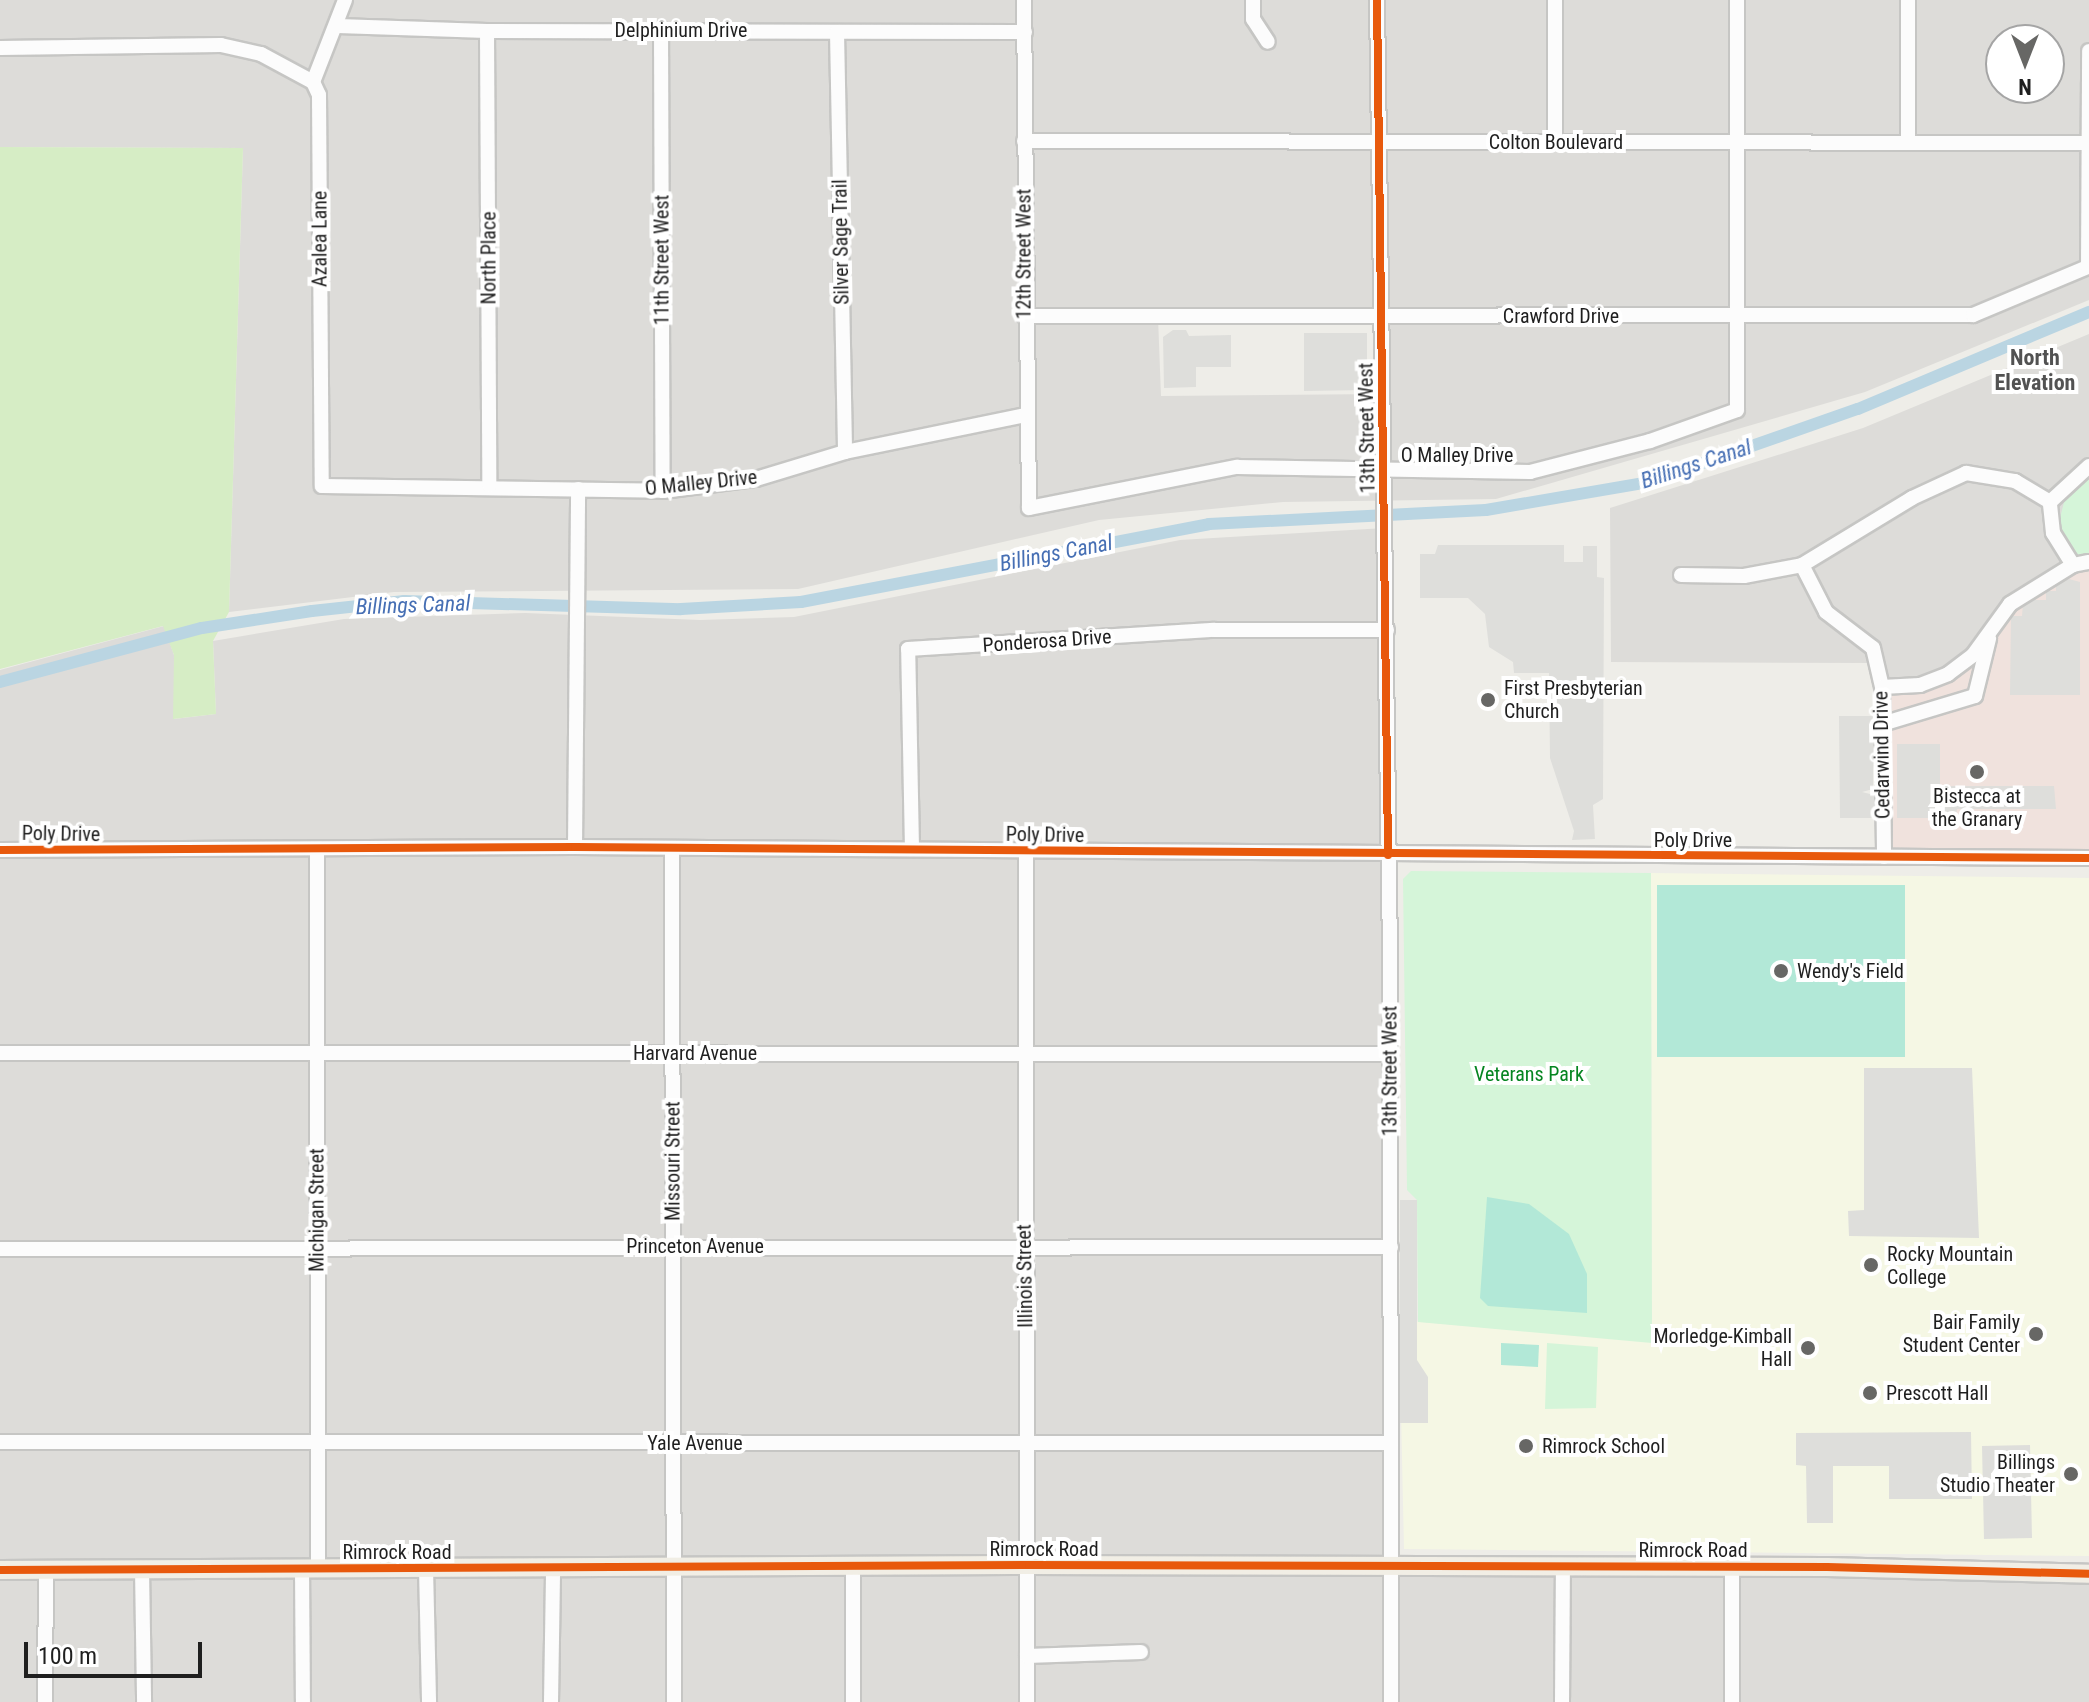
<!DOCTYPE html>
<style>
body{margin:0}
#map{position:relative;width:2089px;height:1702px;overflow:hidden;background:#eeede8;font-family:"Roboto Condensed",sans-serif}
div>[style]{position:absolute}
.residential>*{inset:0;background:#dddcd9}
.commercial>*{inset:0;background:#f0e2dd}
.education>*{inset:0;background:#f5f7e4}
.grass>*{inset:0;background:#d6edc5}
.park>*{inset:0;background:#d5f5d9}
.pitch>*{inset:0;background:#b2e8d7}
.parking>*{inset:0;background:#dededb}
.canal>*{height:12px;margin:-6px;padding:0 6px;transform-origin:6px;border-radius:6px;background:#bad5e2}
.roads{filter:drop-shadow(2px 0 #c6c6c4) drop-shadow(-2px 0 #c6c6c4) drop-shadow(0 2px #c6c6c4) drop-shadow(0 -2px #c6c6c4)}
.minor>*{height:14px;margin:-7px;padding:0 7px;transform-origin:7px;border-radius:7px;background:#fcfcfc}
.major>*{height:18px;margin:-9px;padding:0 9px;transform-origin:9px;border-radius:9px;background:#f1eee5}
.cycleway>*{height:8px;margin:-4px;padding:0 4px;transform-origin:4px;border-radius:4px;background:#e8590c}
.dots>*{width:22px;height:22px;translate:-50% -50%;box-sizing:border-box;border:4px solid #fff;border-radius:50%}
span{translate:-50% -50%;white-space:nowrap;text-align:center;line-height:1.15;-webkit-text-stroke:8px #fff;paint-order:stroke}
.street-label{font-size:20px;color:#1f1f1f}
.poi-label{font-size:20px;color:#1f1f1f}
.left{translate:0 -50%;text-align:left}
.right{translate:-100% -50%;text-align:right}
.park-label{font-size:20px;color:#068521}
.neighbourhood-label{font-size:22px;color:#525252;font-weight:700}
.water-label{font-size:22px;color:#466fb4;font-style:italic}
.north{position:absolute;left:1985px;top:24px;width:80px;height:80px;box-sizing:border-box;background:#fff;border:2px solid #a5a5a5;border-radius:50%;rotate:180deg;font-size:22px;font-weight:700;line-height:32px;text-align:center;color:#1f1f1f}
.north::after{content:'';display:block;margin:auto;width:28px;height:36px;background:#676765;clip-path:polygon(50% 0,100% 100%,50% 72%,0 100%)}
.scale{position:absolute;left:24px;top:1642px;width:178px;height:36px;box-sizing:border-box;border:4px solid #1f1f1f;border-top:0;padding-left:10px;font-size:24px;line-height:28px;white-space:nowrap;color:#1f1f1f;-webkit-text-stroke:6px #fff;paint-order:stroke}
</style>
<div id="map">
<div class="residential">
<div style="clip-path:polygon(evenodd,0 0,2089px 0,2089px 300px,1865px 392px,1496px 499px,1283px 502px,1099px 520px,798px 589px,394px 592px,229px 612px,243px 148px,0 147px,0 0,2001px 40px,2049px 40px,2049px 88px,2001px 88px,2001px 40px,0 0,1158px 317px,1381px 317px,1382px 394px,1161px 396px,1158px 317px)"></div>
<div style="clip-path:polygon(2089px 334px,2089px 562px,1973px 655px,1920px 685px,1882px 687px,1876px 663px,1611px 662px,1610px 508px,1863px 428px)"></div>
<div style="clip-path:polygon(1385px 528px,1391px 1567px,2089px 1575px,2089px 1702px,0 1702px,0 670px,164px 626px,174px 655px,174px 719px,216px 714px,213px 641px,344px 619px,525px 613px,700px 620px,794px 617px,1180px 540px)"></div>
</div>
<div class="commercial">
<div style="clip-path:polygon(2089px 562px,2089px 858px,1884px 857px,1882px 687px,1948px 674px,2028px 593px)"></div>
</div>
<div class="education">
<div style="clip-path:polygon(1651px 873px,2089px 878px,2089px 1556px,1404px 1549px,1399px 1320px,1652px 1342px)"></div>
</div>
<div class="grass">
<div style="clip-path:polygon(0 147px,243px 148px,229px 612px,213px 641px,216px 714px,173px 719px,174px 655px,163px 626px,0 669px)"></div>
</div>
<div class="park">
<div style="clip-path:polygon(2089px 477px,2089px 557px,2080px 557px,2062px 536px,2060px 518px,2064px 502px)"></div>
<div style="clip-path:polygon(1411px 871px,1651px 873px,1652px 1343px,1418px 1322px,1417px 1200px,1407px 1190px,1403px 879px)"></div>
<div style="clip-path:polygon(1547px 1343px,1598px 1347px,1596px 1408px,1545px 1409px)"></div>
</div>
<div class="pitch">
<div style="clip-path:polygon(1657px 885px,1905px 885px,1905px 1057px,1657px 1057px)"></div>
<div style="clip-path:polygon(1487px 1197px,1529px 1204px,1569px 1234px,1587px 1274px,1587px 1313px,1488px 1306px,1480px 1298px)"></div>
<div style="clip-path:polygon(1501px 1343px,1539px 1345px,1538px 1367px,1501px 1365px)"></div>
</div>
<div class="parking">
<div style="clip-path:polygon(1173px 330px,1186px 330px,1189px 336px,1231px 335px,1231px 367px,1196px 367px,1196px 387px,1164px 388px,1163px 337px)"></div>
<div style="clip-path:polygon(1304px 333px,1367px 333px,1367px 390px,1304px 391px)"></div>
<div style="clip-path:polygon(1438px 545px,1564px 545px,1564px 562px,1583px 562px,1583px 546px,1597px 546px,1597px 577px,1604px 578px,1603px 799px,1593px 805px,1595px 839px,1572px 840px,1574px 831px,1550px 758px,1549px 673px,1514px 673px,1513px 662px,1489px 647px,1485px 614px,1468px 598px,1420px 598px,1420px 554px,1435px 554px)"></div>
<div style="clip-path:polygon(2069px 579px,2080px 582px,2080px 695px,2010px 695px,2011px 616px,2022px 616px,2023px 603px,2035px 595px,2036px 600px,2046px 600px,2046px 591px,2056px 591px,2056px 584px)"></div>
<div style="clip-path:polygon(1839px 716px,1873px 716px,1873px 789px,1862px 792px,1878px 796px,1873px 818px,1840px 818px)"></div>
<div style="clip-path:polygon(1897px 744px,1940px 744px,1940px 786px,2054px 786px,2056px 809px,1957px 809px,1956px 818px,1897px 818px)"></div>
<div style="clip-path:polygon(1864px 1068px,1972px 1068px,1979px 1238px,1849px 1236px,1848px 1211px,1864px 1210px)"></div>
<div style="clip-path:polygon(1400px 1200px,1417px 1200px,1417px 1360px,1428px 1377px,1428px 1423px,1399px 1423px)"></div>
<div style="clip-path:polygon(1971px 1432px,1972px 1499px,1889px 1499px,1889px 1466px,1833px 1466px,1833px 1523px,1807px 1523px,1806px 1466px,1796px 1465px,1796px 1433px)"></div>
<div style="clip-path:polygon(2030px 1445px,2032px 1538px,1984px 1539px,1982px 1446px)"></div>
</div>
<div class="canal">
<div style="left:0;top:682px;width:209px;rotate:-15deg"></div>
<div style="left:202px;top:628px;width:111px;rotate:-8.8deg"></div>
<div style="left:312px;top:611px;width:93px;rotate:-6.2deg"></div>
<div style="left:404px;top:601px;width:277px;rotate:1.7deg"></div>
<div style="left:681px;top:609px;width:120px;rotate:-3.3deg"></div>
<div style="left:801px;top:602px;width:415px;rotate:-10.8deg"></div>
<div style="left:1209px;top:524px;width:277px;rotate:-2.9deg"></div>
<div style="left:1486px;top:510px;width:165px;rotate:-9.7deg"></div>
<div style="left:1649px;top:482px;width:221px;rotate:-19.3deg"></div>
<div style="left:1858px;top:409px;width:251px;rotate:-22.8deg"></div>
</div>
<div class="roads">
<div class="minor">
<div style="left:345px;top:0;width:88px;rotate:111.3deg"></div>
<div style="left:313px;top:82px;width:14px;rotate:65deg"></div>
<div style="left:319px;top:95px;width:391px;rotate:89.6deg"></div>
<div style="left:322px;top:486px;width:341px;rotate:0.8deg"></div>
<div style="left:663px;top:491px;width:94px;rotate:-7.4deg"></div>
<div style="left:756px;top:479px;width:93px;rotate:-16.9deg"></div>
<div style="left:845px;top:452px;width:185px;rotate:-11.6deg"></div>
<div style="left:1024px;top:0;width:508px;rotate:89.44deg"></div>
<div style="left:1029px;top:508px;width:212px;rotate:-11.2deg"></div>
<div style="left:1237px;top:467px;width:293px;rotate:1deg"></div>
<div style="left:1530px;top:472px;width:124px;rotate:-14.5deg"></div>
<div style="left:1650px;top:441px;width:92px;rotate:-19.6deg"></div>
<div style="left:1737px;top:410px;width:410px;rotate:-90deg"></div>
<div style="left:1253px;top:0;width:19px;rotate:90deg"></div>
<div style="left:1253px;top:19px;width:27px;rotate:57deg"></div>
<div style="left:1377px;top:0;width:955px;rotate:89.22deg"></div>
<div style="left:1390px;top:955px;width:747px;rotate:89.92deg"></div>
<div style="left:1908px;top:0;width:143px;rotate:90deg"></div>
<div style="left:338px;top:26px;width:149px;rotate:1.9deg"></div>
<div style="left:487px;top:31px;width:538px;rotate:0.11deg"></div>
<div style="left:661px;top:29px;width:462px;rotate:89.8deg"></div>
<div style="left:487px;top:31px;width:454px;rotate:89.7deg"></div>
<div style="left:837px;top:32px;width:420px;rotate:88.9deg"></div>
<div style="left:0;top:48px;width:221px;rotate:-0.8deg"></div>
<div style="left:221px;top:45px;width:41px;rotate:12.7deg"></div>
<div style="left:261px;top:54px;width:59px;rotate:28.3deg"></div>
<div style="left:1024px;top:141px;width:1065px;rotate:0.11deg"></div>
<div style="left:1555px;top:142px;width:142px;rotate:-90deg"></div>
<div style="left:1024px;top:316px;width:949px;rotate:-0.06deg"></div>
<div style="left:1973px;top:315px;width:125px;rotate:-22.7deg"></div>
<div style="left:2088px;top:267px;width:216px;rotate:-89.7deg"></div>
<div style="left:1802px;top:565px;width:53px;rotate:62.9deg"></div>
<div style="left:1826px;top:612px;width:59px;rotate:37.5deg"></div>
<div style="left:1873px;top:648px;width:40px;rotate:77deg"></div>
<div style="left:1882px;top:687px;width:170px;rotate:89.3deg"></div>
<div style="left:2073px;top:565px;width:38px;rotate:-122deg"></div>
<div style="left:2053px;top:533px;width:31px;rotate:-96deg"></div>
<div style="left:2050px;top:502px;width:53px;rotate:-42.7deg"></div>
<div style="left:1681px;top:575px;width:63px;rotate:0.9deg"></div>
<div style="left:1744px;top:576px;width:59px;rotate:-10.7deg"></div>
<div style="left:1802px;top:565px;width:129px;rotate:-31.3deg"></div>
<div style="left:1912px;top:498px;width:60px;rotate:-24.8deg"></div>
<div style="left:1966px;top:473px;width:50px;rotate:9.3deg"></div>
<div style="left:2015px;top:481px;width:41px;rotate:31deg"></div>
<div style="left:1882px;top:687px;width:38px;rotate:-3deg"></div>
<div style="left:1920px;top:685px;width:30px;rotate:-21deg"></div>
<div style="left:1948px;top:674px;width:31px;rotate:-37deg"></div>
<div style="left:1973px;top:655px;width:63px;rotate:-54deg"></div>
<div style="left:2010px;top:604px;width:74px;rotate:-31.8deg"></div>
<div style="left:2073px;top:565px;width:16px;rotate:-11deg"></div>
<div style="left:1882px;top:724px;width:97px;rotate:-16.8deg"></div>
<div style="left:1975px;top:696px;width:59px;rotate:-76.2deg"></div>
<div style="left:575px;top:847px;width:358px;rotate:-89.5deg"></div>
<div style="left:672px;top:849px;width:853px;rotate:89.87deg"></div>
<div style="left:912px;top:849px;width:200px;rotate:-91.1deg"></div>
<div style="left:908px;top:649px;width:307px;rotate:-3.6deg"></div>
<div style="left:1214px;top:630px;width:173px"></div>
<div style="left:0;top:850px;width:575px;rotate:-0.3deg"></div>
<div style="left:575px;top:847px;width:1514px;rotate:0.42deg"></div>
<div style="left:1026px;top:850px;width:852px;rotate:89.93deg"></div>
<div style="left:317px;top:851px;width:717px;rotate:89.92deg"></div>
<div style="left:0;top:1053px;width:1390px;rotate:0.04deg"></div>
<div style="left:0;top:1249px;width:1391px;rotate:-0.08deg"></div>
<div style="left:0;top:1442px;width:1391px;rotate:0.04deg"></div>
<div style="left:1732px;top:1566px;width:136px;rotate:90deg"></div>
<div style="left:302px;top:1568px;width:134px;rotate:89.6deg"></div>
<div style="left:426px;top:1568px;width:134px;rotate:88.7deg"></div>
<div style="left:142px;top:1569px;width:133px;rotate:89.1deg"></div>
<div style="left:1027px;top:1656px;width:114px;rotate:-2deg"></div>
<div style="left:45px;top:1702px;width:133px;rotate:-89.6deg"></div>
<div style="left:551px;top:1702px;width:133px;rotate:-89.1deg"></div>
<div style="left:853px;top:1702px;width:134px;rotate:-90deg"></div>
<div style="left:1562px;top:1702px;width:136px;rotate:-89.6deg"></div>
</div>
<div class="major">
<div style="left:0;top:1570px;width:1029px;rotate:-0.28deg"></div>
<div style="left:1029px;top:1565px;width:798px;rotate:0.14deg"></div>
<div style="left:1827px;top:1567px;width:262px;rotate:1.5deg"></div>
</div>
</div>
<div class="cycleway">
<div style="left:1377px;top:0;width:855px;rotate:89.26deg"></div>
<div style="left:0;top:850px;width:575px;rotate:-0.3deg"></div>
<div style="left:575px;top:847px;width:1514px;rotate:0.42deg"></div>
<div style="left:0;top:1570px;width:1029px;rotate:-0.28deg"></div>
<div style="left:1029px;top:1565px;width:798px;rotate:0.14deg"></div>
<div style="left:1827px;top:1567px;width:262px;rotate:1.5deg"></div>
</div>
<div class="dots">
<div style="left:1488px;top:700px;background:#676765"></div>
<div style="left:1977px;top:772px;background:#676765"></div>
<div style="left:1781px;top:971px;background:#676765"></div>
<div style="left:1871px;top:1265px;background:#676765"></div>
<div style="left:2036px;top:1334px;background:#676765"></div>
<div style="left:1808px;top:1348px;background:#676765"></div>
<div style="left:1870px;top:1393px;background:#676765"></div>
<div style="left:1526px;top:1446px;background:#676765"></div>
<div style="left:2071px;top:1474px;background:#676765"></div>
</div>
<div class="street-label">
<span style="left:681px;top:30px">Delphinium Drive</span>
<span style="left:1556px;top:142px">Colton Boulevard</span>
<span style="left:320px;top:239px;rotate:-90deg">Azalea Lane</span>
<span style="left:841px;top:242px;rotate:-91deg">Silver Sage Trail</span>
<span style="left:1024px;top:254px;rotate:-90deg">12th Street West</span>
<span style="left:489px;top:258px;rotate:-90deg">North Place</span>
<span style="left:662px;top:260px;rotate:-90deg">11th Street West</span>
<span style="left:1561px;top:316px">Crawford Drive</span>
<span style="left:1367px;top:428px;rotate:-91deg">13th Street West</span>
<span style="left:1457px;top:455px">O Malley Drive</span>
<span style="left:701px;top:483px;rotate:-6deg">O Malley Drive</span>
<span style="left:1047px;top:641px;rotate:-4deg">Ponderosa Drive</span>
<span style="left:1882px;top:755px;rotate:-91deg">Cedarwind Drive</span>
<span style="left:61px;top:834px;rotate:1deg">Poly Drive</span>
<span style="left:1045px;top:835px;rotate:1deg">Poly Drive</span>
<span style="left:1693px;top:840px">Poly Drive</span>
<span style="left:695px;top:1053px">Harvard Avenue</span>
<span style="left:1390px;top:1071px;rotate:-90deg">13th Street West</span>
<span style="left:673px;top:1161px;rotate:-90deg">Missouri Street</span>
<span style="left:317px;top:1210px;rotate:-90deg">Michigan Street</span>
<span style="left:695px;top:1246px">Princeton Avenue</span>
<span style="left:1025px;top:1276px;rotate:-91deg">Illinois Street</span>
<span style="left:695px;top:1443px">Yale Avenue</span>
<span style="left:1044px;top:1549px">Rimrock Road</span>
<span style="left:1693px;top:1550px">Rimrock Road</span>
<span style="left:397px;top:1552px">Rimrock Road</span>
</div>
<div class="poi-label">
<span class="left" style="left:1504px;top:700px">First Presbyterian<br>Church</span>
<span style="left:1977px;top:808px">Bistecca at<br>the Granary</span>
<span class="left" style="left:1797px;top:971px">Wendy's Field</span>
<span class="left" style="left:1887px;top:1266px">Rocky Mountain<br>College</span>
<span class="right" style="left:2020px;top:1334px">Bair Family<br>Student Center</span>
<span class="right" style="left:1792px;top:1348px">Morledge-Kimball<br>Hall</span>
<span class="left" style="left:1886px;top:1393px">Prescott Hall</span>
<span class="left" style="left:1542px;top:1446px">Rimrock School</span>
<span class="right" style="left:2055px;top:1474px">Billings<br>Studio Theater</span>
</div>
<div class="park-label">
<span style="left:1529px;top:1074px">Veterans Park</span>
</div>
<div class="neighbourhood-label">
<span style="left:2035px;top:370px">North<br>Elevation</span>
</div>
<div class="water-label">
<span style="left:1696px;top:464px;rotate:-18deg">Billings Canal</span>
<span style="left:1056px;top:553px;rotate:-11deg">Billings Canal</span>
<span style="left:413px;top:605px;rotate:-2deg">Billings Canal</span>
</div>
<div class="north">N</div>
<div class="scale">100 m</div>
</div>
